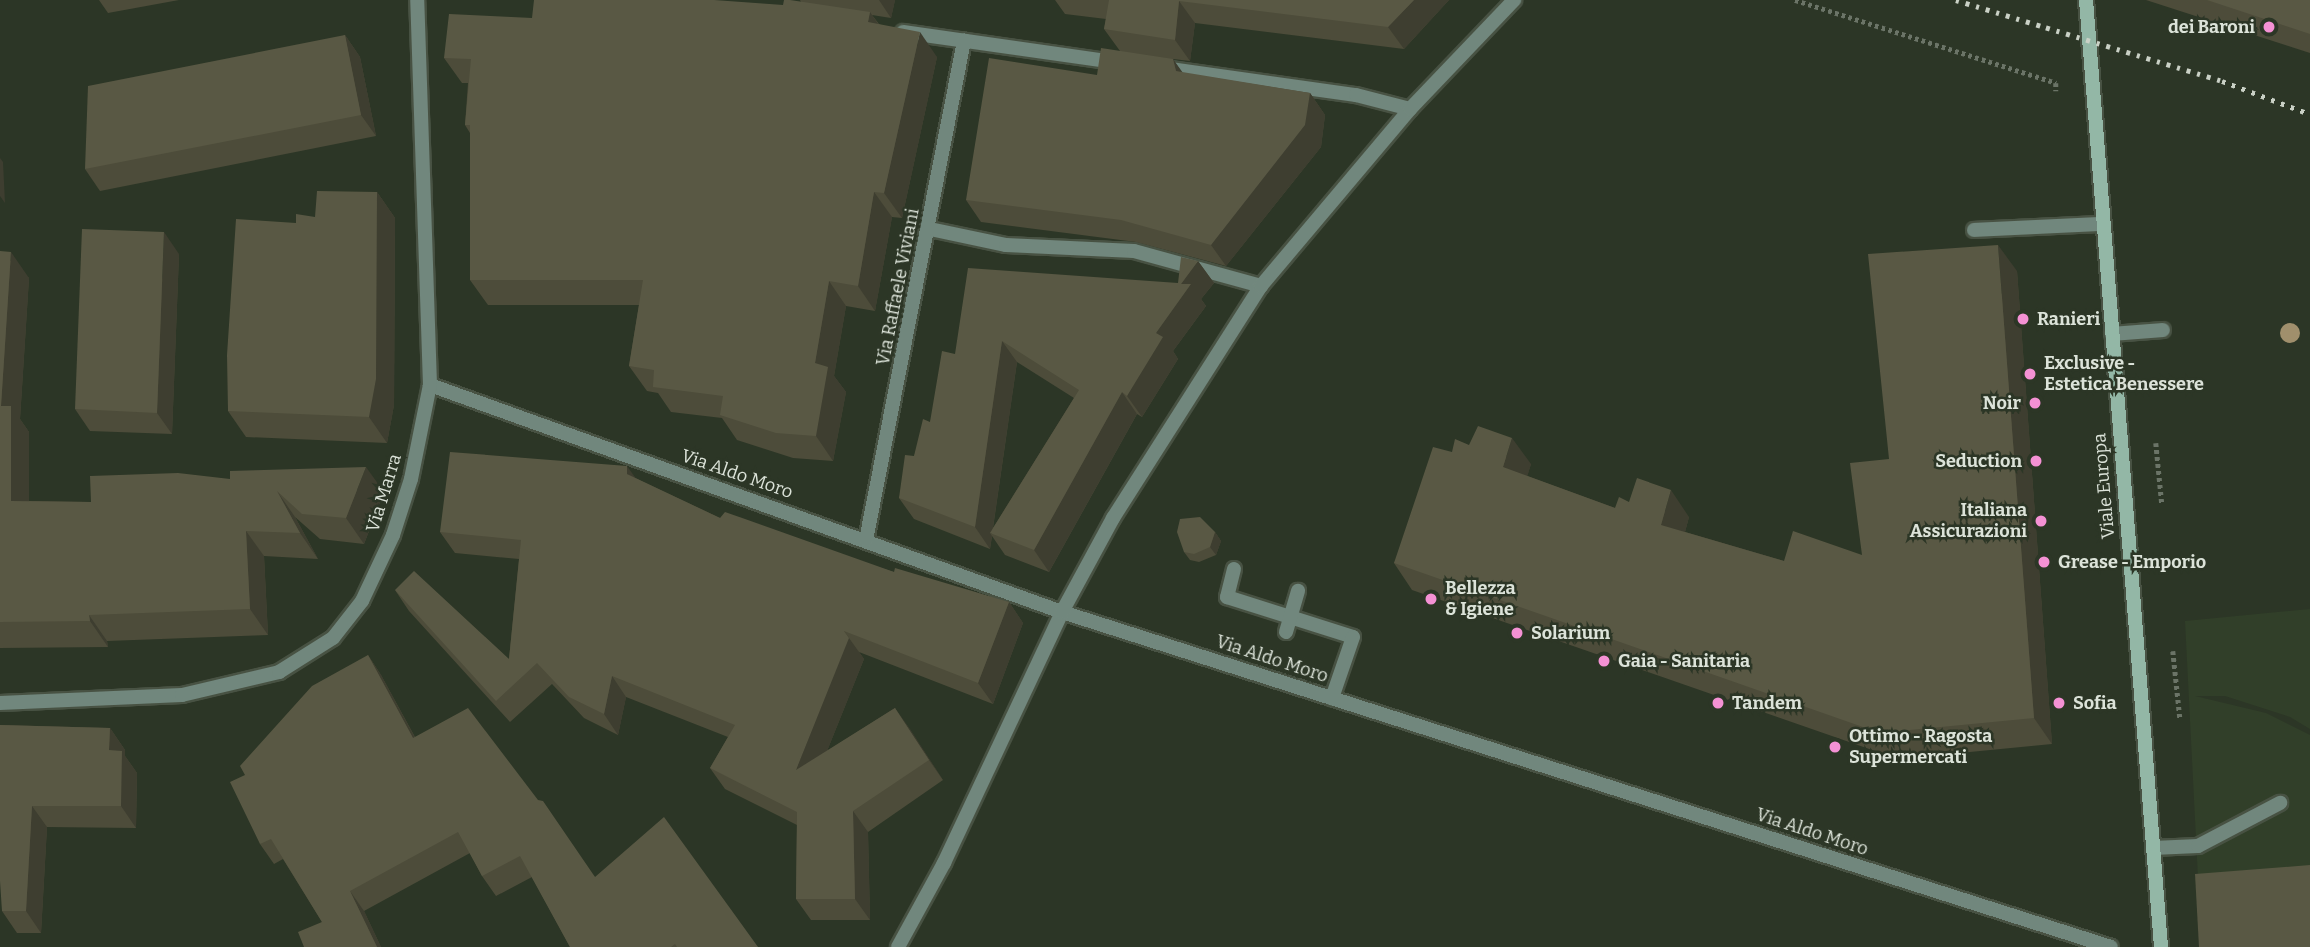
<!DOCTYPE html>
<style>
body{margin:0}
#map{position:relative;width:2310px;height:947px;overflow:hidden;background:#2c3626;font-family:Bitter,serif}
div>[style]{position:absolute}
.built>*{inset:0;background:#313f29}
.path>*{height:4.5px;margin-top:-2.25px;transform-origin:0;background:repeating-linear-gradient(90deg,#6b7467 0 3.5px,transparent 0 7px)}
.roads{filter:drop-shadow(2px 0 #485243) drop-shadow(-2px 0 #485243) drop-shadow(0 2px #485243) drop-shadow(0 -2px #485243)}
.lane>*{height:14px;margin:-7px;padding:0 7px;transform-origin:7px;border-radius:7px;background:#71877d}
.street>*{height:14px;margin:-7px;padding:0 7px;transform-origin:7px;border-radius:7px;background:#71877d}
.secondary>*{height:14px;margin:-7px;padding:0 7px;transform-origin:7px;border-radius:7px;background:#93b7a6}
.rail>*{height:5px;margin-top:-2.5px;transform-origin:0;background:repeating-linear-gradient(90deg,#cad1c6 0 3.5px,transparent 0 10.5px)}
.trees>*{width:20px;height:20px;margin:-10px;border-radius:50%;background:#a08f6c}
.wall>*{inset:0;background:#4d4c3a}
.shaded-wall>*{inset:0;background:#3e3e30}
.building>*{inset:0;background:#595844}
.dots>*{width:19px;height:19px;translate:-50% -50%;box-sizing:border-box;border:4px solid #2c3626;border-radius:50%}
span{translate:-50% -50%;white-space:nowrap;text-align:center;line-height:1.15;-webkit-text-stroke:5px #2c3626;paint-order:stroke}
.poi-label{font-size:18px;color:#dce3d9;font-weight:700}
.right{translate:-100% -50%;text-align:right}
.left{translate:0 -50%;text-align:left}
.street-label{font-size:18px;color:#dce3d9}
</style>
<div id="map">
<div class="built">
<div style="clip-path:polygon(2310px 609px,2310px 729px,2290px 717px,2225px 696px,2195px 696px,2266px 713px,2310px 735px,2310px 947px,2200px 918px,2185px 621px)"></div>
</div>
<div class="path">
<div style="left:1795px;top:0;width:274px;rotate:17.6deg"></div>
<div style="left:2056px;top:83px;width:8px;rotate:90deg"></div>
<div style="left:2156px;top:443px;width:61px;rotate:84.4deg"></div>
<div style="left:2173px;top:651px;width:67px;rotate:84deg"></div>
</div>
<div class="roads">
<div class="lane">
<div style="left:1974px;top:230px;width:129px;rotate:-2.7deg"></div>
<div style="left:2112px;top:334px;width:51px;rotate:-4.5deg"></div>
<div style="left:1234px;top:569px;width:29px;rotate:104deg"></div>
<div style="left:1227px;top:597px;width:132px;rotate:17.6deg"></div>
<div style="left:1353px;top:637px;width:65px;rotate:109deg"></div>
<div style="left:1286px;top:632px;width:43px;rotate:-73.7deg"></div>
<div style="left:2153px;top:848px;width:45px;rotate:-2.5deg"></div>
<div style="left:2198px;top:846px;width:93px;rotate:-27.7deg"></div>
</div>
<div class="street">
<div style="left:903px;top:32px;width:214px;rotate:8.1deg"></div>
<div style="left:1163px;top:68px;width:195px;rotate:8deg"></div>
<div style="left:1356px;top:95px;width:56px;rotate:14.5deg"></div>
<div style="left:930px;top:229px;width:78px;rotate:11.9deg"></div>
<div style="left:1006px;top:245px;width:128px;rotate:2.7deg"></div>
<div style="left:1134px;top:251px;width:132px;rotate:15.4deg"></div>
<div style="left:430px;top:385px;width:672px;rotate:19.76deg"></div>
<div style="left:1062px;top:612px;width:1101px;rotate:17.71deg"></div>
<div style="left:866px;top:540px;width:509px;rotate:-78.89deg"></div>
<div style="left:0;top:703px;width:182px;rotate:-2.5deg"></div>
<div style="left:182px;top:695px;width:100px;rotate:-13.3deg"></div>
<div style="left:279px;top:672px;width:64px;rotate:-32.2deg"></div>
<div style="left:333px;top:638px;width:47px;rotate:-51.9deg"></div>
<div style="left:362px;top:601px;width:73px;rotate:-64.8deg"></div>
<div style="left:393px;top:535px;width:59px;rotate:-72.2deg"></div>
<div style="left:411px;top:479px;width:96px;rotate:-78.6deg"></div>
<div style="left:430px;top:385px;width:385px;rotate:-91.9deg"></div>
<div style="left:898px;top:947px;width:96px;rotate:-61.3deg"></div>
<div style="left:944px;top:863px;width:277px;rotate:-64.8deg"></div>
<div style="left:1062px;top:612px;width:107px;rotate:-61.5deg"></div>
<div style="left:1113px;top:518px;width:275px;rotate:-57.5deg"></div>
<div style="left:1261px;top:286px;width:231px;rotate:-49.9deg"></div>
<div style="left:1410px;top:109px;width:151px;rotate:-46.3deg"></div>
</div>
<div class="secondary">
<div style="left:2086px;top:0;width:950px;rotate:85.47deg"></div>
</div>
</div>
<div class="rail">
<div style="left:1956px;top:0;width:278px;rotate:16.9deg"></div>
<div style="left:2222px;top:81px;width:94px;rotate:20.6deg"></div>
</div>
<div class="trees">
<div style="left:2290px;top:333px"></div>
</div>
<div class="wall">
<div style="clip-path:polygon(99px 0,179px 0,108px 13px)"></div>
<div style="clip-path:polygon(800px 0,895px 0,891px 18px,872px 15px,879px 24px,937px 57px,902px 218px,892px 217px,875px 311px,846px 306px,834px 376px,846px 392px,833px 461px,793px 458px,737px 440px,722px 418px,671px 412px,658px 393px,647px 391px,629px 366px,639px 305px,488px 305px,470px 280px,470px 133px,465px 125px,468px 83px,462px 83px,444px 58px,532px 18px,783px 5px,801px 2px)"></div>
<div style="clip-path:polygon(1055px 0,1449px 0,1404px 49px,1195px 23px,1190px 61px,1173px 59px,1182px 73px,1310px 93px,1325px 115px,1321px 147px,1226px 266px,1136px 242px,981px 222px,966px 200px,1097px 75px,1120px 51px,1104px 29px,1106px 19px,1065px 14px)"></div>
<div style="clip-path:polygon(2146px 0,2310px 0,2310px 53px)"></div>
<div style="clip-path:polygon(345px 35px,360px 57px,376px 136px,100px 191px,85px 169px)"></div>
<div style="clip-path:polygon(377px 192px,395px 218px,394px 405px,387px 443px,246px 437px,228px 411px,315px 217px)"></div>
<div style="clip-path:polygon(0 251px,29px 278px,20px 419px,29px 432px,29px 501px,91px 502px,230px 479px,384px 492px,364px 544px,320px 539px,295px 517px,318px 559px,264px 556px,268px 635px,107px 641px,108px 647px,0 648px)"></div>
<div style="clip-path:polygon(179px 254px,172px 434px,90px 431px,75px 409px)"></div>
<div style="clip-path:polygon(evenodd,1198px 261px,1214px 283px,1201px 299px,1206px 306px,1173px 351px,1178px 359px,1142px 417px,1137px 414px,1049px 572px,1005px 555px,992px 536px,990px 549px,914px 519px,899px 498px,914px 456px,930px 422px,955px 354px,1178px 283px,1198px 261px,1017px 362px,1074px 398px,993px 528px,1017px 362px)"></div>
<div style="clip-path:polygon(2017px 271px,2052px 744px,1898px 759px,1412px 590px,1394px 563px,1452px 452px,1469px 445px,1531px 464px,1527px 476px,1615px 508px,1629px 502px,1689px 517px,1685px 532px,1784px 561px,1862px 555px,1889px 459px)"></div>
<div style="clip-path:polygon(635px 478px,720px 518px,894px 572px,1009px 602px,1023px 623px,993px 704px,859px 652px,864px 659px,827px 751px,895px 708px,943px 780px,868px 832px,870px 920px,811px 920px,796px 899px,797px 825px,725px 789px,710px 768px,728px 737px,626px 697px,618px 735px,584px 718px,552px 684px,510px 722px,409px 611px,395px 590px,509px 659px,519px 559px,455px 553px,440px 532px)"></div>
<div style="clip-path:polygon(1215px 532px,1221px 541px,1216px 555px,1199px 562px,1190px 560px,1184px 552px)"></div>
<div style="clip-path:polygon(368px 655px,381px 675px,415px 737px,595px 877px,758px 947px,570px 947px,532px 877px,496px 896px,482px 876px,470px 853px,364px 911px,381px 947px,304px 947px,322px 922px,283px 859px,274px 864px,260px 844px)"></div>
<div style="clip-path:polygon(0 725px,110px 728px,125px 750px,125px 756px,137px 773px,136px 828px,47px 827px,41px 933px,17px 933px,2px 911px)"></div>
</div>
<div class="shaded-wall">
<div style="clip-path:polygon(879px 0,895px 0,891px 18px)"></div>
<div style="clip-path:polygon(1414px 0,1449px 0,1404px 49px,1388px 27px)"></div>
<div style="clip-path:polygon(1179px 1px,1195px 23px,1190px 61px,1175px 40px)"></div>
<div style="clip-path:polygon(870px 12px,887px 37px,868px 22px)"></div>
<div style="clip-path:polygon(920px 32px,937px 57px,902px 218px,884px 193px)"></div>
<div style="clip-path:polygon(345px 35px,360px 57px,376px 136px,361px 115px)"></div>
<div style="clip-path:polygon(1173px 59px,1188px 80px,1176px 71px)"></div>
<div style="clip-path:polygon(1310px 93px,1325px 115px,1321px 147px,1226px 266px,1211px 245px)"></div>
<div style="clip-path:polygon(0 158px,3px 162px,5px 203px,0 196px)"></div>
<div style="clip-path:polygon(377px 192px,395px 218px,394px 405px,387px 443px,369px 417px)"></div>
<div style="clip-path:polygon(874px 192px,892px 217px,875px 311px,858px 286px)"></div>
<div style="clip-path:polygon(164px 232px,179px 254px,172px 434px,157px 413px)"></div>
<div style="clip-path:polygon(1998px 245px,2017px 271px,2052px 744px,2034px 718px)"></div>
<div style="clip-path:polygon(11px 252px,29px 278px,20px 419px,29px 432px,29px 527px,11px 501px,1px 406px)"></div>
<div style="clip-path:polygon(1198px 261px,1214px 283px,1201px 299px,1206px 306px,1173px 351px,1178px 359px,1142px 417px,1127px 396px,1156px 333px,1181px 284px)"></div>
<div style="clip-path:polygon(829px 281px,846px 306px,834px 376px,846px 392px,833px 461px,816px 436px,815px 363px)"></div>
<div style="clip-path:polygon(1002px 341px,1017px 362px,992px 534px,990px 533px,992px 536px,990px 549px,975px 527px)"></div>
<div style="clip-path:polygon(1122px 392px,1137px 414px,1049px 572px,1034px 550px)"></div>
<div style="clip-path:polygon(1512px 438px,1531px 464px,1522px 494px,1503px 467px)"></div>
<div style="clip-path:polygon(627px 466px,642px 487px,627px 474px)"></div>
<div style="clip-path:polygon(366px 467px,384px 492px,364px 544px,346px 518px)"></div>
<div style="clip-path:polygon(1671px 490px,1689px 517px,1680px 551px,1661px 525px)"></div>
<div style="clip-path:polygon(277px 491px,295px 517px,318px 559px,300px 533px)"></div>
<div style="clip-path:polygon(246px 531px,264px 556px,268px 635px,250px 609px)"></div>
<div style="clip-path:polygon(1215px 532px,1221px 541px,1216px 555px,1210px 547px)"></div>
<div style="clip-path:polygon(1009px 602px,1023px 623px,993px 704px,978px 683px)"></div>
<div style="clip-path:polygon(89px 615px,107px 641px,108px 647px,90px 621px)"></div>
<div style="clip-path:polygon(844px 631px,864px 659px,811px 791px,796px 770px)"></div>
<div style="clip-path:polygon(368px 655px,381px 675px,426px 758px,413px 738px)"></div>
<div style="clip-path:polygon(612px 676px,626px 697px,618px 735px,604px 714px)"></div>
<div style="clip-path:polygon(895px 708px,910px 729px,943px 780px,929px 760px)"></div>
<div style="clip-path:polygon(110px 728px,125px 750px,125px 756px,137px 773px,136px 828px,121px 806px,109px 750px)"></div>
<div style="clip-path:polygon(32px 806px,47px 827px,41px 933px,26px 911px)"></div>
<div style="clip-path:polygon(853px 811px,868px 832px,870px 920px,855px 899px)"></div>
<div style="clip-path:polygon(350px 891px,364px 911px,381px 947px,377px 947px)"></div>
</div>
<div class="building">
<div style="clip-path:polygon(534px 0,714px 0,783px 5px,784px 0,790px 0,870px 12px,868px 22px,920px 32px,884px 193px,874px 192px,858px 286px,829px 281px,815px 363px,828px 367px,816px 436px,776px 433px,720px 415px,723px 396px,653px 387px,654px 370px,629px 366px,643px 280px,470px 280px,470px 125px,465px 125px,471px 59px,444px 58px,449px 14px,532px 18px)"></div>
<div style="clip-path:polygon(1109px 0,1414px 0,1388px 27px,1179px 1px,1175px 40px,1104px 29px)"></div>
<div style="clip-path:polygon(2207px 0,2310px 0,2310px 34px)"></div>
<div style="clip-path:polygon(345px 35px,361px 115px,85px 169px,88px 86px)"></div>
<div style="clip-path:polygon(1101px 48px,1173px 59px,1176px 71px,1310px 93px,1305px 125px,1211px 245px,1121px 220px,966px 200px,989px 58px,1097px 75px)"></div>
<div style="clip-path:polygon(317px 191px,377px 192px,376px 379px,369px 417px,228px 411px,227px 355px,236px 219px,296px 223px,296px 214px,315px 217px)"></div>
<div style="clip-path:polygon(82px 229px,164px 232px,157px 413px,75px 409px)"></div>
<div style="clip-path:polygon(1998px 245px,2034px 718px,1880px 733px,1394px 563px,1433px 447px,1452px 452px,1455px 439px,1469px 445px,1478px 426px,1512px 438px,1503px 467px,1615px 508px,1619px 497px,1629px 502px,1637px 478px,1671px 490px,1661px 525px,1784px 561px,1793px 531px,1862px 555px,1850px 463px,1889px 459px,1868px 254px)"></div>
<div style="clip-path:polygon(0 251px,11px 252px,1px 406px,11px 406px,11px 501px,91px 502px,90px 476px,178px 473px,230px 479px,230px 471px,366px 467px,346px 518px,302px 514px,277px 491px,300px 533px,246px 531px,250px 609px,89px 615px,90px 621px,0 622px)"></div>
<div style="clip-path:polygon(1181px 257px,1198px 261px,1181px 284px,1191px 284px,1156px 333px,1163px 337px,1127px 396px,1122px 392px,1034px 550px,990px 533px,1079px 390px,1002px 341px,975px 527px,899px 498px,905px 455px,914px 456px,923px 419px,930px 422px,942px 351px,955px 354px,968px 268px,1178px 283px)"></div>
<div style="clip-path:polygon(450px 452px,627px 466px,627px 474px,720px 518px,725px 512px,894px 572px,895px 568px,1009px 602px,978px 683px,844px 631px,849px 638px,796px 770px,895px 708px,929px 760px,853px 811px,855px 899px,796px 899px,797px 812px,710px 768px,735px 725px,612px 676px,604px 714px,569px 697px,537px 663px,496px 701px,395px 590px,414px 571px,509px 659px,521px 540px,440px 532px)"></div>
<div style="clip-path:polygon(1200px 517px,1215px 532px,1210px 547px,1194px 554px,1184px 552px,1177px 532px,1180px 519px)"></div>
<div style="clip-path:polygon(368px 655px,413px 738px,468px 708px,538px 800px,543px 801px,595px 877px,664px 817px,758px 947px,677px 947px,675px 944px,671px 947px,570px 947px,520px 856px,482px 876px,458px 832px,350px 891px,377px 947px,304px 947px,298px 932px,322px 922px,271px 839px,260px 844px,230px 782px,245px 775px,240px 766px,312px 686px)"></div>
<div style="clip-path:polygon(0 725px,110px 728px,109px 750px,122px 751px,121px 806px,32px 806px,26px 911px,2px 911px,0 881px)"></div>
<div style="clip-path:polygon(2310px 865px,2310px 947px,2199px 947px,2195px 874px)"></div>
</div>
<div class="dots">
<div style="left:2269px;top:27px;background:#f491d4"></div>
<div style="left:2023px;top:319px;background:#f491d4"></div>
<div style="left:2030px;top:374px;background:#f491d4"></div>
<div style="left:2035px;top:403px;background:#f491d4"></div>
<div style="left:2036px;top:461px;background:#f491d4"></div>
<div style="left:2041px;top:521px;background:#f491d4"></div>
<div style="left:2044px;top:562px;background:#f491d4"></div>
<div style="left:1431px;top:599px;background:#f491d4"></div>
<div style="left:1517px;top:633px;background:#f491d4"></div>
<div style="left:1604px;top:661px;background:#f491d4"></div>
<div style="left:1718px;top:703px;background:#f491d4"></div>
<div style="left:2059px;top:703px;background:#f491d4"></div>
<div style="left:1835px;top:747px;background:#f491d4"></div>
</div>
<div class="poi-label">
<span class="right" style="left:2255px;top:27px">dei Baroni</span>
<span class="left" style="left:2037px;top:319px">Ranieri</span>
<span class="left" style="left:2044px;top:374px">Exclusive -<br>Estetica Benessere</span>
<span class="right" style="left:2021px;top:403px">Noir</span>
<span class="right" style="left:2022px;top:461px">Seduction</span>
<span class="right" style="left:2027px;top:521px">Italiana<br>Assicurazioni</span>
<span class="left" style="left:2058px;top:562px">Grease - Emporio</span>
<span class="left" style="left:1445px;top:599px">Bellezza<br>&amp; Igiene</span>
<span class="left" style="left:1531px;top:633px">Solarium</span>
<span class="left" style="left:1618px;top:661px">Gaia - Sanitaria</span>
<span class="left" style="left:1732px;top:703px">Tandem</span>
<span class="left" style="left:2073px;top:703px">Sofia</span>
<span class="left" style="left:1849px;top:747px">Ottimo - Ragosta<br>Supermercati</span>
</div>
<div class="street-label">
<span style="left:898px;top:287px;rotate:-79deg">Via Raffaele Viviani</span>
<span style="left:737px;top:474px;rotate:19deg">Via Aldo Moro</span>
<span style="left:2104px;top:486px;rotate:-95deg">Viale Europa</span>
<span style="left:384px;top:493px;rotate:-73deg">Via Marra</span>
<span style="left:1272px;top:659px;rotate:18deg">Via Aldo Moro</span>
<span style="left:1812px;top:832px;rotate:18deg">Via Aldo Moro</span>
</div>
</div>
